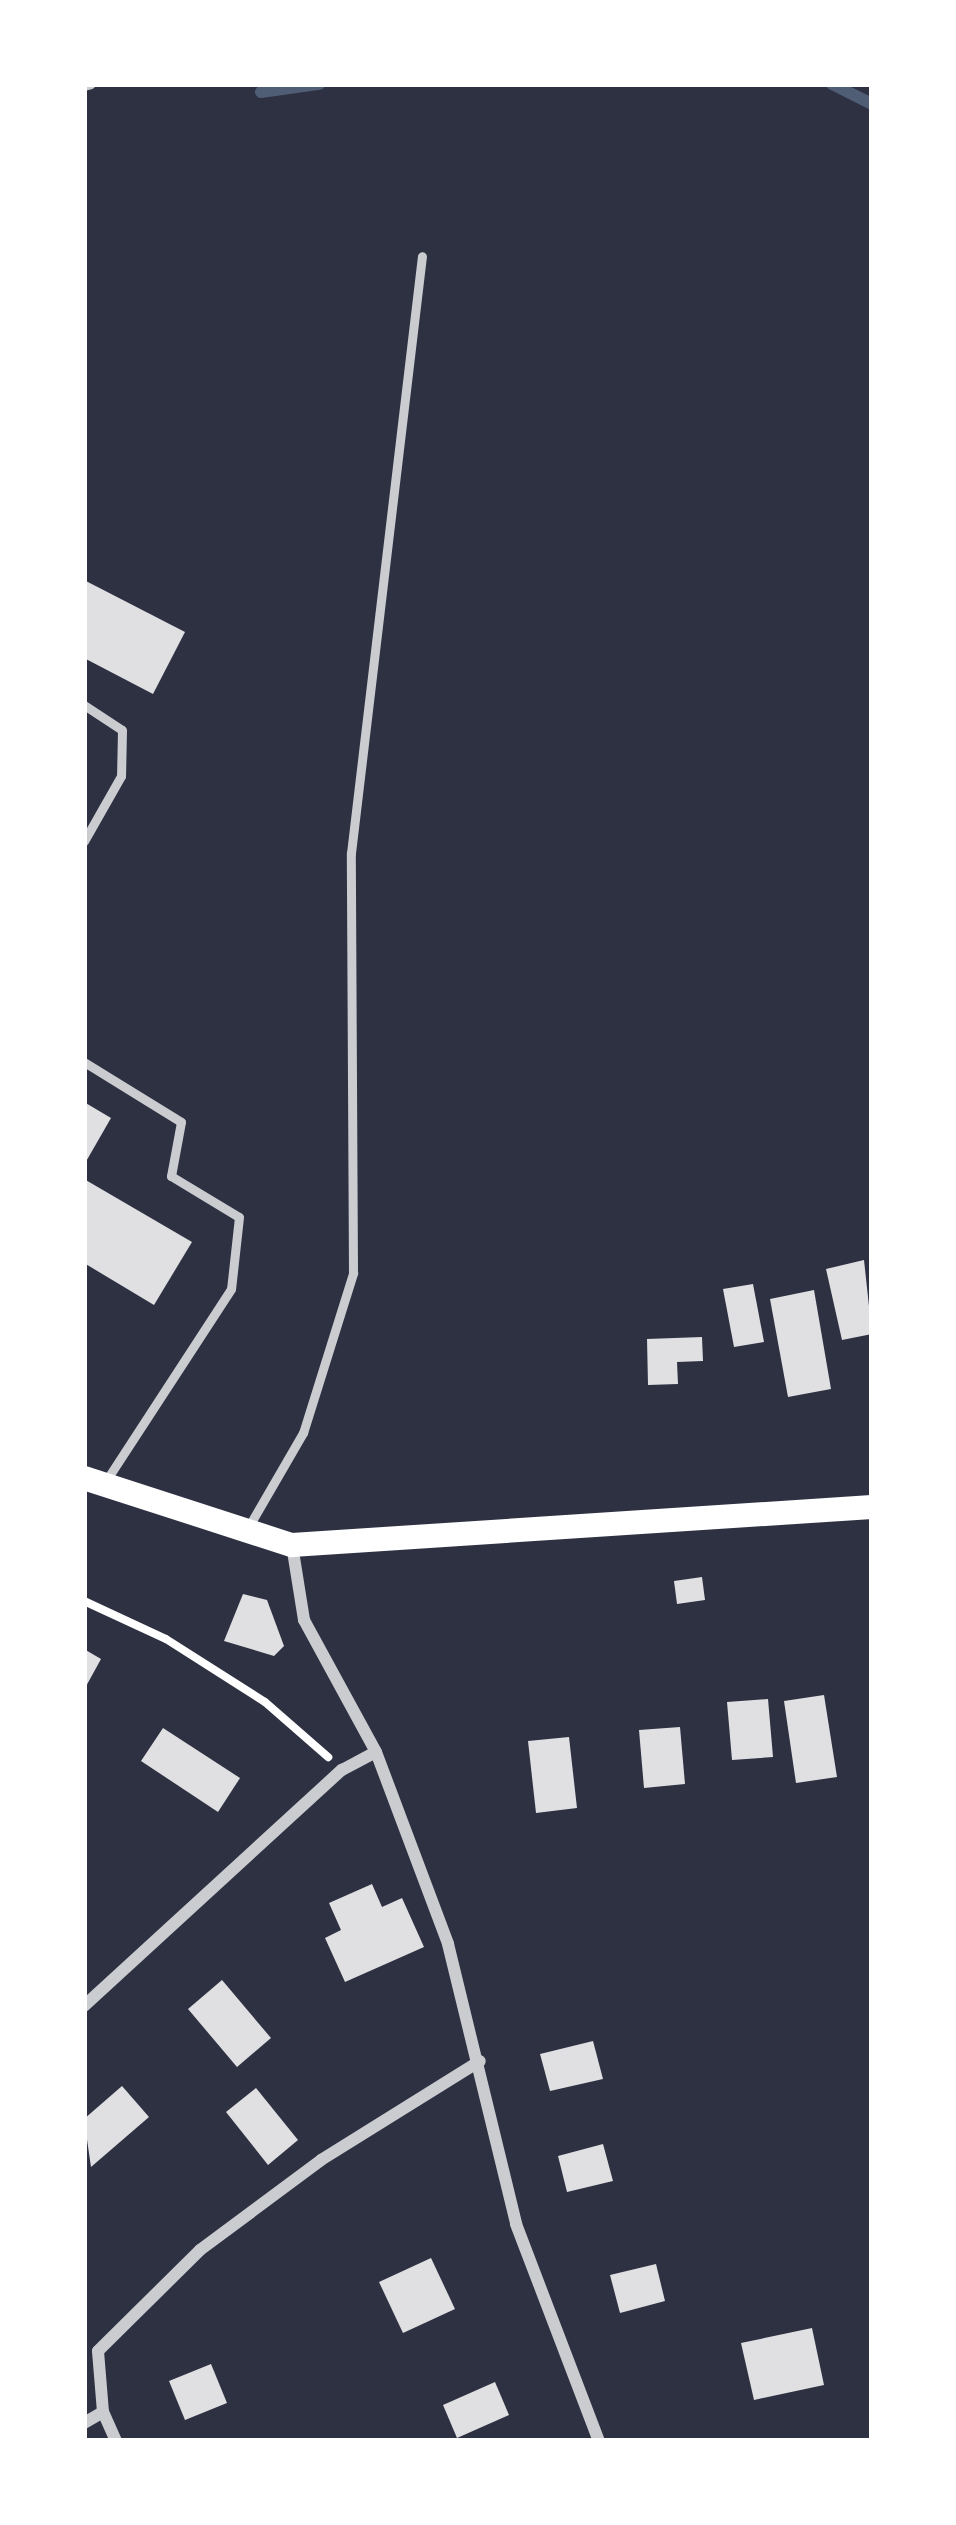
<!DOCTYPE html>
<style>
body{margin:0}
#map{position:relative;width:956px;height:2525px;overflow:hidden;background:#2d3142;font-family:Inter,sans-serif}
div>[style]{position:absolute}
.stream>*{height:12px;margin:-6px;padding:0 6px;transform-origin:6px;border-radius:6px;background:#4f5d75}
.building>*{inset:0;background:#e0e0e3}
.path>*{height:8px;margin:-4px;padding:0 4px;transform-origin:4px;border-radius:4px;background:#fff}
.service>*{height:9px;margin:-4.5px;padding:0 4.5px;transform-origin:4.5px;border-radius:4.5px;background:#caccd0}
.minor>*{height:12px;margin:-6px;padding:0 6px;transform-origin:6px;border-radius:6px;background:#caccd0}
.secondary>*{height:24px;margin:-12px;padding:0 12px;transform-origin:12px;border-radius:12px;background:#fff}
span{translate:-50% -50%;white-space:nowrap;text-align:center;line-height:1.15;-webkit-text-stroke:12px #fff;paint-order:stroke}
.frame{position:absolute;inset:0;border:87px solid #fff;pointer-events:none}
</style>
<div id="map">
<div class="stream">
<div style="left:832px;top:84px;width:45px;rotate:26.6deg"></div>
<div style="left:261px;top:92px;width:59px;rotate:-7.9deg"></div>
</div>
<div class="building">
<div style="clip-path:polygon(84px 580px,185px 632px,153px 694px,84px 658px)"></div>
<div style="clip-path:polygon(84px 1102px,111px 1118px,84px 1165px)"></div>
<div style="clip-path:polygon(84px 1179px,192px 1242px,154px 1305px,84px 1263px)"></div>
<div style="clip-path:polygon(864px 1260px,872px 1334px,842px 1340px,826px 1269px)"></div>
<div style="clip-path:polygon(753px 1284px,764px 1342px,734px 1347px,723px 1289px)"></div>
<div style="clip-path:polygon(814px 1290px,831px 1389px,788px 1397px,770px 1299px)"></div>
<div style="clip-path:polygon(702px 1337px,703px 1361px,677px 1362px,678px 1384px,648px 1385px,647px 1339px)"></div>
<div style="clip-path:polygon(702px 1577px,705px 1600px,677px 1604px,674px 1581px)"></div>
<div style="clip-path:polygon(243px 1594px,267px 1600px,284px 1646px,274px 1656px,224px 1641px)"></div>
<div style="clip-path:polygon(84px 1649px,101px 1659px,84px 1690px)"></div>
<div style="clip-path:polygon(824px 1695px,837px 1777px,796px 1783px,784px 1701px)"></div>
<div style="clip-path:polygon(768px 1699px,773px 1757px,732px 1760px,727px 1702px)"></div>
<div style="clip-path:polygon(680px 1727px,685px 1784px,644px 1788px,639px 1730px)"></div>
<div style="clip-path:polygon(163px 1728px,240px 1778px,218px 1812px,141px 1761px)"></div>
<div style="clip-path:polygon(569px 1737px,577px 1808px,536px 1813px,528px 1741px)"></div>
<div style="clip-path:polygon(372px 1884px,382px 1907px,402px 1898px,424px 1947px,345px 1982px,325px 1938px,341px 1930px,329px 1903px)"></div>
<div style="clip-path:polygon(222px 1980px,271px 2038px,237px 2067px,188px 2009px)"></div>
<div style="clip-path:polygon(593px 2041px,603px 2079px,550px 2091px,540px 2054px)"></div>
<div style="clip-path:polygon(122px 2086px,149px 2117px,91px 2167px,84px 2119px)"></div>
<div style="clip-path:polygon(256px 2088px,298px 2140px,268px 2165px,226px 2112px)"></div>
<div style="clip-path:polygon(603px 2144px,613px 2181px,567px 2192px,558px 2156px)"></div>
<div style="clip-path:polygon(431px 2258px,455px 2309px,403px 2333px,379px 2282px)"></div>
<div style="clip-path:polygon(656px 2264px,665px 2301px,620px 2313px,610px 2275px)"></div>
<div style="clip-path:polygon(812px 2328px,824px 2385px,754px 2400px,741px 2343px)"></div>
<div style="clip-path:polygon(211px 2364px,227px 2403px,185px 2420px,169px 2381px)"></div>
<div style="clip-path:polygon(495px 2382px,509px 2415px,457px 2438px,443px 2405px)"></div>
</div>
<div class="path">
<div style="left:84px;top:1601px;width:90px;rotate:24.9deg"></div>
<div style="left:166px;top:1639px;width:117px;rotate:32.5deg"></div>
<div style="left:265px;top:1702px;width:84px;rotate:41.1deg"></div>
</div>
<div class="service">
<div style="left:84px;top:86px;width:7px;rotate:-16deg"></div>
<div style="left:84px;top:705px;width:45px;rotate:33.3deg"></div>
<div style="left:122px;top:730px;width:46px;rotate:91.2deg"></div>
<div style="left:121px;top:776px;width:75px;rotate:119.6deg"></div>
<div style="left:84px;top:1062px;width:114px;rotate:31.7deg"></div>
<div style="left:181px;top:1122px;width:55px;rotate:100.5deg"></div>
<div style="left:171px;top:1176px;width:79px;rotate:31.1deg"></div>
<div style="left:239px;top:1217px;width:72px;rotate:96.3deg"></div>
<div style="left:231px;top:1289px;width:229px;rotate:123.1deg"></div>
<div style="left:249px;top:1526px;width:108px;rotate:-59.9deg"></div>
<div style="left:303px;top:1433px;width:168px;rotate:-72.6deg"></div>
<div style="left:353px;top:1273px;width:420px;rotate:-90.3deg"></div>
<div style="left:351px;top:853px;width:601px;rotate:-83.22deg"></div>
</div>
<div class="minor">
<div style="left:292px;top:1545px;width:76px;rotate:80.9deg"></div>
<div style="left:304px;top:1620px;width:150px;rotate:61.4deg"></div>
<div style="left:376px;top:1752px;width:205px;rotate:69.4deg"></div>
<div style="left:448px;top:1944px;width:288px;rotate:76.3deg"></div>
<div style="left:516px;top:2224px;width:232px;rotate:69.1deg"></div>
<div style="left:84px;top:2006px;width:350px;rotate:-42.5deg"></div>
<div style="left:342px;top:1770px;width:38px;rotate:-28deg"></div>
<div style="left:84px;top:2423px;width:22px;rotate:-30deg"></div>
<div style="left:116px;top:2441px;width:32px;rotate:-114deg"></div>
<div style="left:103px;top:2412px;width:61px;rotate:-94.7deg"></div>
<div style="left:98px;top:2351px;width:144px;rotate:-44.7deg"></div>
<div style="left:200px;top:2250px;width:151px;rotate:-36.6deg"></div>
<div style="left:321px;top:2160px;width:187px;rotate:-31.9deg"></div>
</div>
<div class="secondary">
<div style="left:84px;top:1478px;width:219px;rotate:17.9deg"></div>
<div style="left:292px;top:1545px;width:581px;rotate:-3.75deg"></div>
</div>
<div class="frame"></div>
</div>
